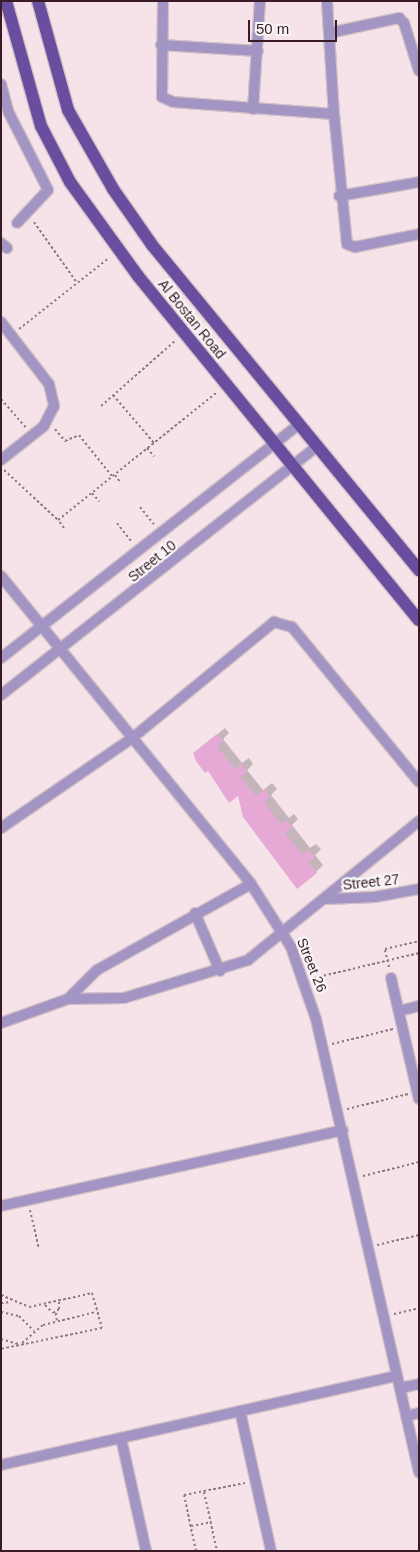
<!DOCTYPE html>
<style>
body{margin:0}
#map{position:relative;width:420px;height:1552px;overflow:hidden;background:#f5e3e9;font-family:Helvetica,sans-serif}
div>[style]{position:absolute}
.shadow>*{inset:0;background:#0003}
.building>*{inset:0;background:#e6a9d5}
.path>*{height:2px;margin-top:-1px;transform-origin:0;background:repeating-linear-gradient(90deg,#917781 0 2.5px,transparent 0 5px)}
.roads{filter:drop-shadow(1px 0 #d3bfc6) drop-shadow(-1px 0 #d3bfc6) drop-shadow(0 1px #d3bfc6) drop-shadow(0 -1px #d3bfc6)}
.minor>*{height:10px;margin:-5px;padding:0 5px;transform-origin:5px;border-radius:5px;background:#a295c3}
.primary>*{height:12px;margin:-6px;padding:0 6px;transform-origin:6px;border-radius:6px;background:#694d9f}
span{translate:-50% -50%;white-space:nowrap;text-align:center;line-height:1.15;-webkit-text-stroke:4.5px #f6f6f6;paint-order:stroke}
.street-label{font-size:14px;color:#3a1a26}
.frame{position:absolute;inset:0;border:2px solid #3a1a26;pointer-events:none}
.scale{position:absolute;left:248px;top:20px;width:89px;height:22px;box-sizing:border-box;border:2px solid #3a1a26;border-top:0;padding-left:6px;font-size:15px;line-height:18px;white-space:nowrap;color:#3a1a26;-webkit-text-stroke:4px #f6f6f6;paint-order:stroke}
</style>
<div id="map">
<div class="shadow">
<div style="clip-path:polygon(225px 728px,229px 733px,223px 739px,242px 763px,249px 758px,253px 764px,247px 770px,263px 790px,272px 783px,277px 789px,271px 795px,289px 818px,294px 814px,298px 819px,292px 825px,310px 848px,316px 844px,321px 849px,315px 855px,323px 865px,316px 872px,195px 753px)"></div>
</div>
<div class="building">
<div style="clip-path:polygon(217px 734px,223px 741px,217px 747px,235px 769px,241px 764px,247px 772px,240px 777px,256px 796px,265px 789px,270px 797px,264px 802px,281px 824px,286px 820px,292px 827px,285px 833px,303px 855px,309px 850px,315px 857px,308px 862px,317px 873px,297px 889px,243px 817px,238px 796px,229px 803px,208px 771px,205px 773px,196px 761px,193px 753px)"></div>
</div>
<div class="path">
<div style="left:34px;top:222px;width:75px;rotate:54.8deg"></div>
<div style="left:19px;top:329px;width:115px;rotate:-38.3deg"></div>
<div style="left:113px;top:395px;width:63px;rotate:49.5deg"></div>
<div style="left:1px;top:399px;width:38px;rotate:49deg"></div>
<div style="left:101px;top:406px;width:98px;rotate:-41.3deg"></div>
<div style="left:55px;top:429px;width:16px;rotate:50deg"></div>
<div style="left:65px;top:441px;width:15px;rotate:-23deg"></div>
<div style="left:79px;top:435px;width:53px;rotate:51.2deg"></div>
<div style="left:147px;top:448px;width:11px;rotate:49deg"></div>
<div style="left:4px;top:470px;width:74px;rotate:42.8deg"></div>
<div style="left:115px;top:475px;width:10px;rotate:53deg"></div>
<div style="left:92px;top:493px;width:11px;rotate:49deg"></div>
<div style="left:140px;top:507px;width:22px;rotate:51deg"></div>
<div style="left:117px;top:523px;width:23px;rotate:52deg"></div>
<div style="left:64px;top:528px;width:10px;rotate:-127deg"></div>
<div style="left:58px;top:520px;width:204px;rotate:-38.8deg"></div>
<div style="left:389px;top:967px;width:18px;rotate:-103deg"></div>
<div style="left:385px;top:949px;width:35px;rotate:-13deg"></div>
<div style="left:314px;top:978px;width:108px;rotate:-13.4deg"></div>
<div style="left:332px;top:1044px;width:63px;rotate:-13.8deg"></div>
<div style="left:347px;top:1109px;width:63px;rotate:-13.8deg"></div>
<div style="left:363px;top:1176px;width:58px;rotate:-14deg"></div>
<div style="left:30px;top:1210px;width:40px;rotate:77deg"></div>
<div style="left:377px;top:1245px;width:43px;rotate:-13.4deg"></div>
<div style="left:1px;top:1295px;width:30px;rotate:23deg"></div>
<div style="left:29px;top:1307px;width:65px;rotate:-12.5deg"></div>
<div style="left:92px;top:1293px;width:36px;rotate:74deg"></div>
<div style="left:102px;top:1328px;width:103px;rotate:168.3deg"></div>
<div style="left:1px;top:1303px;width:10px;rotate:-6deg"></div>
<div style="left:45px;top:1305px;width:11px;rotate:45deg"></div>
<div style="left:53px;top:1313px;width:7px;rotate:-34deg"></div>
<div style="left:59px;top:1309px;width:8px;rotate:-90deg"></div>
<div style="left:1px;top:1312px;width:18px;rotate:13deg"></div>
<div style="left:19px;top:1316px;width:21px;rotate:45deg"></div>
<div style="left:56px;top:1313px;width:9px;rotate:84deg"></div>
<div style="left:394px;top:1314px;width:26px;rotate:-13deg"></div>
<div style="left:1px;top:1339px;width:18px;rotate:16deg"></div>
<div style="left:22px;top:1343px;width:28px;rotate:-41deg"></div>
<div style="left:43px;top:1325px;width:55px;rotate:-13.8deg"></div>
<div style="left:204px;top:1492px;width:60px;rotate:77.6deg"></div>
<div style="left:191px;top:1526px;width:20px;rotate:-11deg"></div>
<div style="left:196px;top:1551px;width:57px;rotate:-102.1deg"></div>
<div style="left:184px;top:1495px;width:62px;rotate:-11.1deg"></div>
</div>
<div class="roads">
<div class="minor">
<div style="left:163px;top:1px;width:96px;rotate:90.6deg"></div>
<div style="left:162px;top:97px;width:12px;rotate:24deg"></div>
<div style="left:173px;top:102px;width:161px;rotate:4.3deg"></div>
<div style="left:334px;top:114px;width:131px;rotate:84.3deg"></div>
<div style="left:347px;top:244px;width:9px;rotate:21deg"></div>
<div style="left:355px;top:247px;width:65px;rotate:-11.5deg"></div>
<div style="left:327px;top:1px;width:113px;rotate:86.5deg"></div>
<div style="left:329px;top:33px;width:72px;rotate:-12.1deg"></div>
<div style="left:399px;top:18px;width:7px;rotate:45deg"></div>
<div style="left:404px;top:23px;width:50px;rotate:72.6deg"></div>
<div style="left:161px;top:45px;width:97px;rotate:3.5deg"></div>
<div style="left:1px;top:84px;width:30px;rotate:75deg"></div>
<div style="left:9px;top:113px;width:86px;rotate:63.1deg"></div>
<div style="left:48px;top:190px;width:45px;rotate:133.2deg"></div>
<div style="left:253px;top:109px;width:108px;rotate:-86.3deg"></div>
<div style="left:339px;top:196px;width:81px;rotate:-9.9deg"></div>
<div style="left:1px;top:243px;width:8px;rotate:40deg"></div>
<div style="left:1px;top:322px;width:78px;rotate:52.3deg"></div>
<div style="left:49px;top:384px;width:23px;rotate:77deg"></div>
<div style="left:54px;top:406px;width:22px;rotate:117deg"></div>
<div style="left:44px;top:426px;width:55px;rotate:141.7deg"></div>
<div style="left:1px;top:576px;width:397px;rotate:50.9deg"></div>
<div style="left:251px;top:884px;width:75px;rotate:57.6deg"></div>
<div style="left:291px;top:947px;width:76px;rotate:70.9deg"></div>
<div style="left:316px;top:1019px;width:465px;rotate:77.2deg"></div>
<div style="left:1px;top:658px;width:379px;rotate:-38.1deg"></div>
<div style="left:1px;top:695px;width:402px;rotate:-38.2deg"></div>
<div style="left:1px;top:828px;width:158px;rotate:-34.4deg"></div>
<div style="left:131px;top:739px;width:185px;rotate:-39.3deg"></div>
<div style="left:274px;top:622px;width:19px;rotate:16deg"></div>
<div style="left:292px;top:627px;width:200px;rotate:50.7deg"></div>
<div style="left:326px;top:899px;width:49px;rotate:-2.3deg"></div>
<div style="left:375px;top:897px;width:45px;rotate:-10.3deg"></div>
<div style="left:195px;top:913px;width:63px;rotate:66.7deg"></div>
<div style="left:391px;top:978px;width:124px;rotate:77deg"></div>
<div style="left:68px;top:999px;width:41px;rotate:-45deg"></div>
<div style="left:97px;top:970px;width:176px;rotate:-29.2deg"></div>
<div style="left:399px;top:1011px;width:21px;rotate:-14deg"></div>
<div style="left:1px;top:1023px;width:71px;rotate:-19.7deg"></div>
<div style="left:68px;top:999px;width:56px;rotate:-1deg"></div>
<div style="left:124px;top:998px;width:130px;rotate:-17deg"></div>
<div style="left:248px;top:960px;width:220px;rotate:-39.1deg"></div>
<div style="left:1px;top:1206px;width:350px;rotate:-12.5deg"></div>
<div style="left:400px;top:1388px;width:19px;rotate:-12deg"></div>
<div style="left:240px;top:1411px;width:143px;rotate:77.5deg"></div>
<div style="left:406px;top:1416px;width:13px;rotate:-13deg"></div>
<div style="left:121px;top:1438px;width:116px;rotate:77.5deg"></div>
<div style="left:1px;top:1465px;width:406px;rotate:-12.7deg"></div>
</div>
<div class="primary">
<div style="left:6px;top:1px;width:130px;rotate:74.4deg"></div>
<div style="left:41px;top:126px;width:63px;rotate:62.6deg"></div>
<div style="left:70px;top:182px;width:116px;rotate:54.1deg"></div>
<div style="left:138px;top:276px;width:444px;rotate:50.8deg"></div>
<div style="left:38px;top:1px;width:113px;rotate:74.6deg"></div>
<div style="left:68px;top:110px;width:91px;rotate:60.3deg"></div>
<div style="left:113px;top:189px;width:68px;rotate:55.1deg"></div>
<div style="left:152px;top:245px;width:421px;rotate:50.6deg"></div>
</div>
</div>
<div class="street-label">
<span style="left:192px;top:319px;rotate:51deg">Al Bostan Road</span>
<span style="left:152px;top:561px;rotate:-39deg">Street 10</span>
<span style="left:371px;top:882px;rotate:-6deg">Street 27</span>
<span style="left:312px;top:965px;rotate:68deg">Street 26</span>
</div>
<div class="frame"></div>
<div class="scale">50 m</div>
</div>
